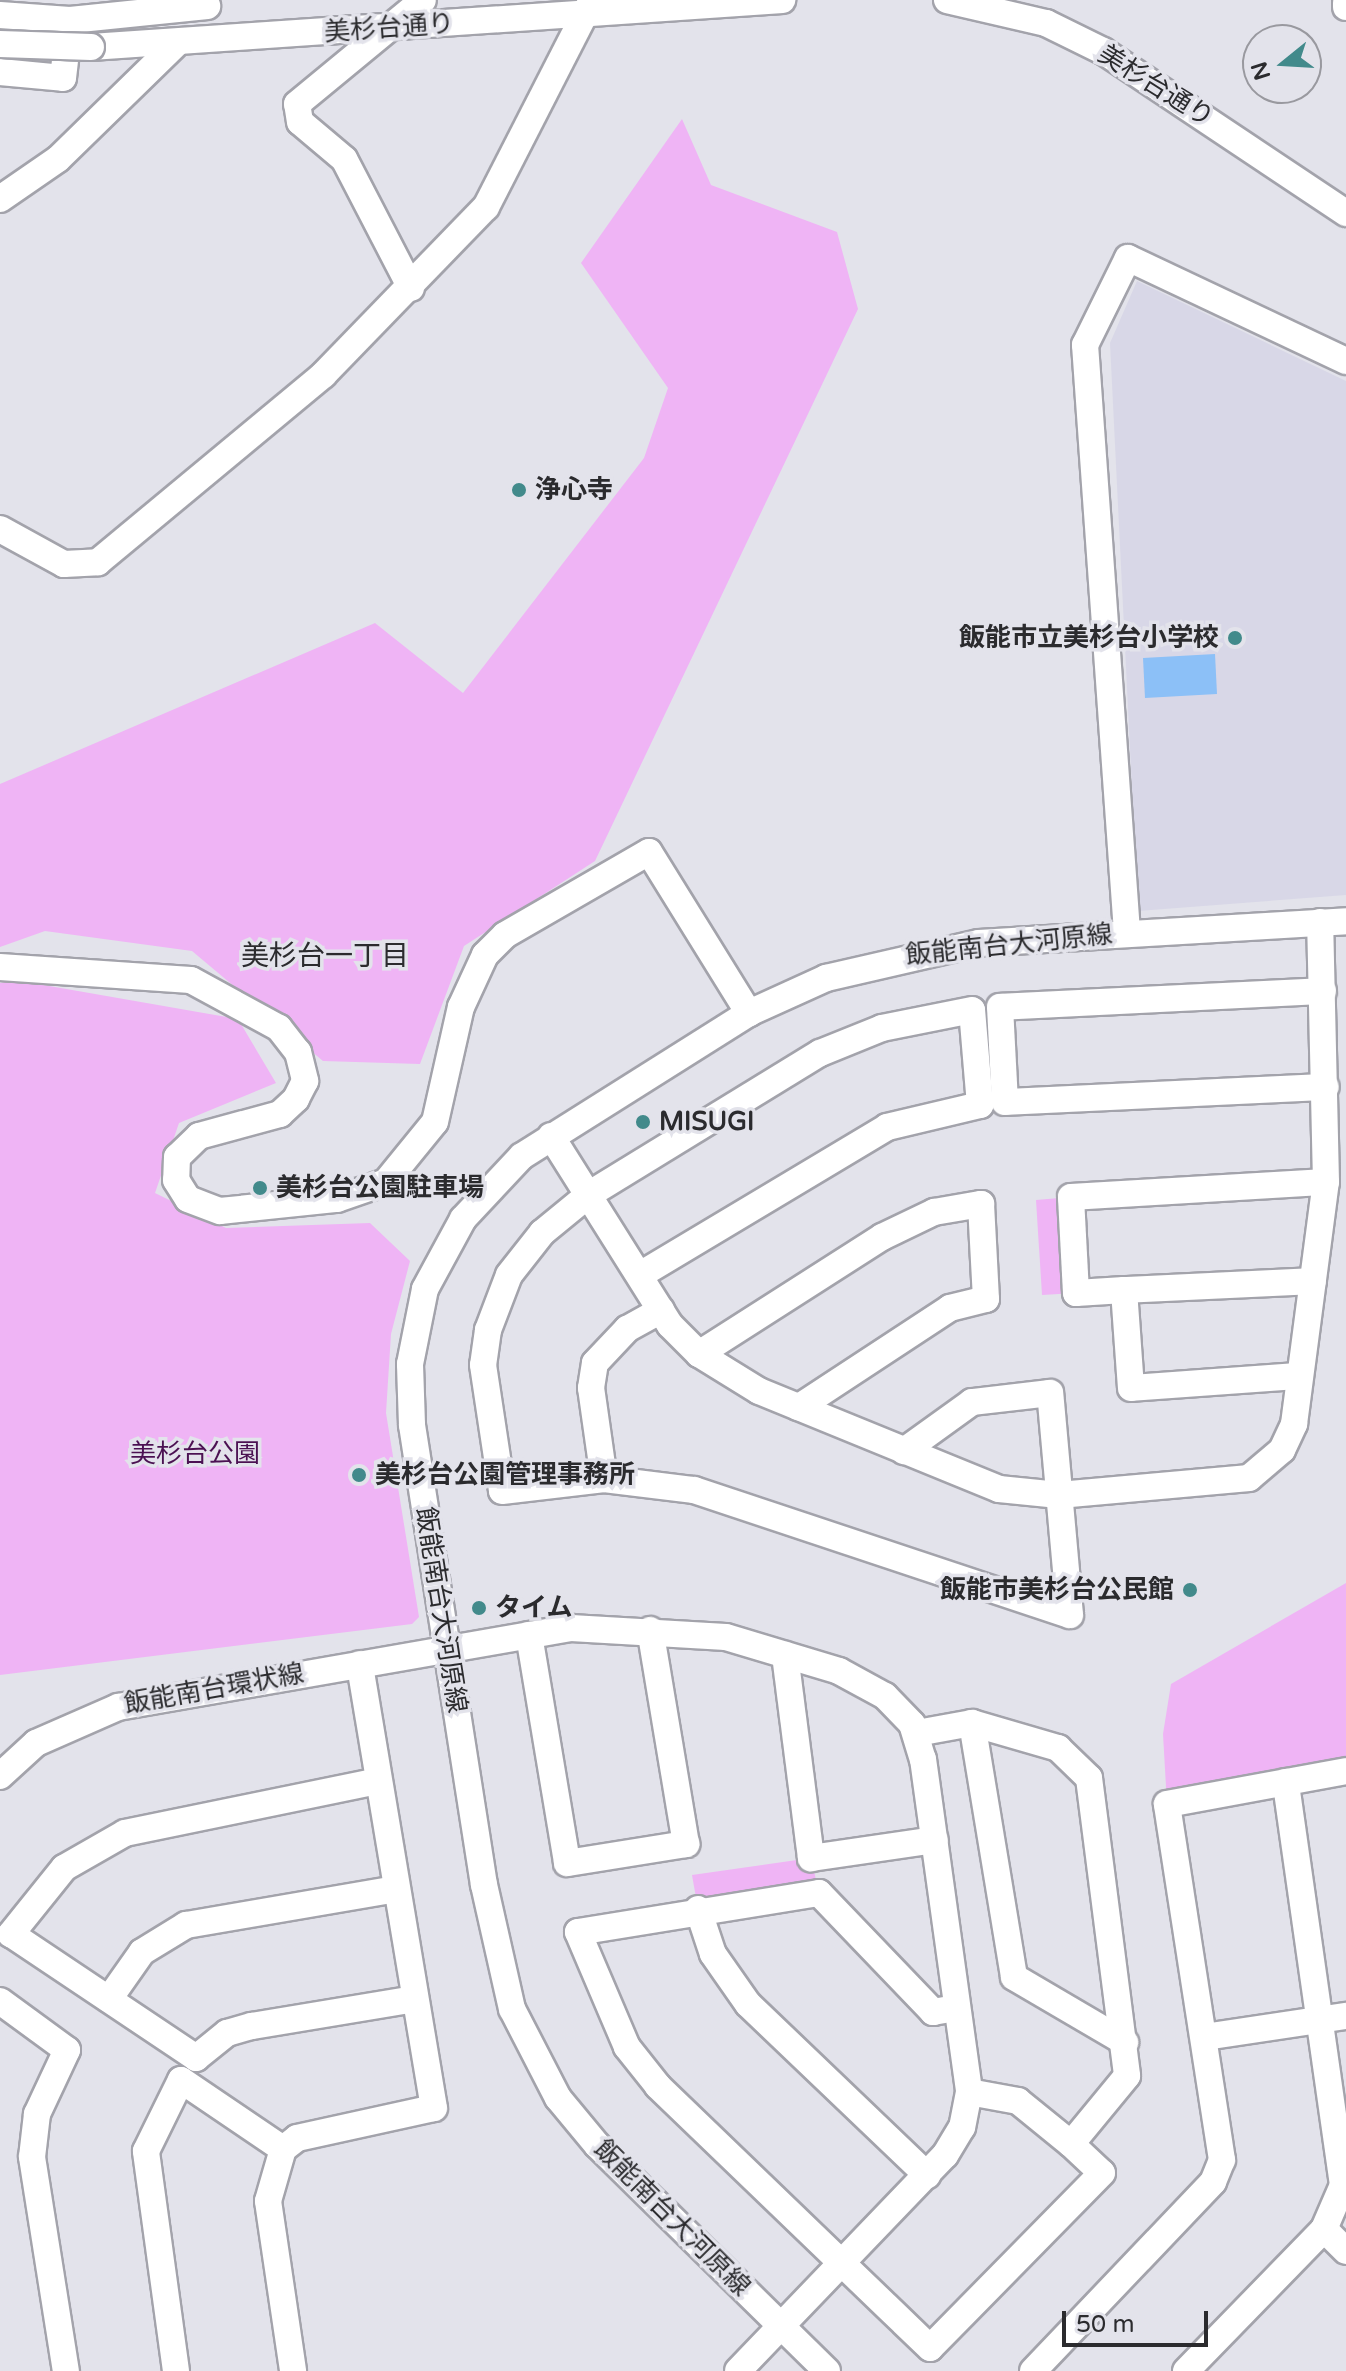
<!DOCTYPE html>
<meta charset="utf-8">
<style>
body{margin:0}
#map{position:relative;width:1346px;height:2371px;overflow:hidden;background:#e3e3eb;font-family:"Varela Round","Noto Sans JP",sans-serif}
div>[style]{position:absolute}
.built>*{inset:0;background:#d8d7e7}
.green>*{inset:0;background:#efb4f5}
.water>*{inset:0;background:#8cc0f7}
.roads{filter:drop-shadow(2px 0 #a3a3ab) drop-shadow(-2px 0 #a3a3ab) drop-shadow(0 2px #a3a3ab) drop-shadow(0 -2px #a3a3ab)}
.minor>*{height:26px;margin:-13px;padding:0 13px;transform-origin:13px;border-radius:13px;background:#fff}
.bridges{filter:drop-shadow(2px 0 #a3a3ab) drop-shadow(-2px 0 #a3a3ab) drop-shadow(0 2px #a3a3ab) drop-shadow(0 -2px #a3a3ab)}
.minor-bridge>*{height:26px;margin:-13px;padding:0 13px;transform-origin:13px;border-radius:13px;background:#fff}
.dots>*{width:22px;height:22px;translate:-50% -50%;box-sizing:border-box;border:4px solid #e3e3eb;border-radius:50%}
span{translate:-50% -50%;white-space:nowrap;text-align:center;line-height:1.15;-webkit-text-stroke:7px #e3e3eb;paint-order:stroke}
.street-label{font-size:26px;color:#2b2b2e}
.poi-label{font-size:26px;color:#2b2b2e;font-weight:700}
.left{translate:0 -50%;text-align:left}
.right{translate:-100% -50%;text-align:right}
.park-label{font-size:26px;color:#4b1152}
.neighbourhood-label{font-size:28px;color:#2b2b2e}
.north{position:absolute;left:1242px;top:24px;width:80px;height:80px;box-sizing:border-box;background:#e3e3eb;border:2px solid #99999f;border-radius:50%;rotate:252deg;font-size:22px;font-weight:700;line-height:32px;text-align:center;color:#2b2b2e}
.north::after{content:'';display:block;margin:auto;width:28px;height:36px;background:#428a8b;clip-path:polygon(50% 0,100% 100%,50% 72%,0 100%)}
.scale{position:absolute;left:1062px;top:2311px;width:146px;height:36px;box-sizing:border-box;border:4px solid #2b2b2e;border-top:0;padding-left:10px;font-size:24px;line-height:28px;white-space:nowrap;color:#2b2b2e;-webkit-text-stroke:6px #e3e3eb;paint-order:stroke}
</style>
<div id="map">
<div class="built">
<div style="clip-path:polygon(1137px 281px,1346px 381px,1346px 895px,1138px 911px,1110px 343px)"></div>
</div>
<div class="green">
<div style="clip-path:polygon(682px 119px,711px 185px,837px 232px,858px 309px,595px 861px,464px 946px,420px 1064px,323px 1061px,192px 951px,45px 931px,0 947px,0 784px,375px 623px,463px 693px,644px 458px,668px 388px,581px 263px)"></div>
<div style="clip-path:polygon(15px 980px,238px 1019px,276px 1083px,179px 1123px,155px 1193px,226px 1228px,370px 1223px,410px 1261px,391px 1334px,386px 1413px,419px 1617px,412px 1624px,0 1675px,0 983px)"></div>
<div style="clip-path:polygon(1071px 1197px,1076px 1293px,1042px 1295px,1036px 1200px)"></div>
<div style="clip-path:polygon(1346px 1583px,1346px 1771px,1167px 1804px,1163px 1734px,1171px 1684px)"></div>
<div style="clip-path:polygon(811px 1858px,819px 1893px,698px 1909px,692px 1875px)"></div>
</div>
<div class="water">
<div style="clip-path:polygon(1215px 654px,1217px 694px,1145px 698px,1143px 658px)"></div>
</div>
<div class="roads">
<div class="minor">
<div style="left:947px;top:0;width:102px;rotate:13.1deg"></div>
<div style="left:1046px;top:23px;width:64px;rotate:26.2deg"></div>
<div style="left:1103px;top:51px;width:292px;rotate:33.7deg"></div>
<div style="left:1346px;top:3px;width:4px;rotate:90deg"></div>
<div style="left:0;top:15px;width:70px;rotate:4.1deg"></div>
<div style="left:70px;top:20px;width:138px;rotate:-5.8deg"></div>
<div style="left:91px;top:47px;width:693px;rotate:-3.89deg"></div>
<div style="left:0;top:72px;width:63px;rotate:5.4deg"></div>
<div style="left:63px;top:78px;width:52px;rotate:-83.4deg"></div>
<div style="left:0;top:199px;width:70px;rotate:-34.6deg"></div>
<div style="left:58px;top:159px;width:168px;rotate:-44.3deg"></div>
<div style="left:411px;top:288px;width:145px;rotate:-117.4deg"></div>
<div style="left:344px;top:159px;width:57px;rotate:-139.9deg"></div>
<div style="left:300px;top:122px;width:18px;rotate:-99deg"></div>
<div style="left:297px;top:104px;width:163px;rotate:-39.5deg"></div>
<div style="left:0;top:529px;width:73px;rotate:28.7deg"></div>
<div style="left:64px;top:564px;width:34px;rotate:-3deg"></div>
<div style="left:98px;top:562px;width:293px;rotate:-39.7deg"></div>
<div style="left:323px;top:375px;width:234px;rotate:-45.9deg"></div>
<div style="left:486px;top:207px;width:233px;rotate:-62.9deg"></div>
<div style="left:1127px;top:932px;width:589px;rotate:-94.09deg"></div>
<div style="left:1085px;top:345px;width:97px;rotate:-63.7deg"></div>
<div style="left:1128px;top:258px;width:241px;rotate:25.3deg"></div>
<div style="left:0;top:967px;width:191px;rotate:3.9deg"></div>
<div style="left:191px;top:980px;width:100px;rotate:28.6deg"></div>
<div style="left:279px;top:1028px;width:31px;rotate:52deg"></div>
<div style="left:298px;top:1052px;width:30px;rotate:76deg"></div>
<div style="left:305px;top:1081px;width:20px;rotate:117deg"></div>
<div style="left:296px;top:1099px;width:22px;rotate:137deg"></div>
<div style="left:280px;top:1114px;width:84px;rotate:164.8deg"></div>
<div style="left:199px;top:1136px;width:30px;rotate:136deg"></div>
<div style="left:177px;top:1157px;width:23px;rotate:92deg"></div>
<div style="left:176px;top:1180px;width:22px;rotate:58deg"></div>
<div style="left:188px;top:1199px;width:34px;rotate:21deg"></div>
<div style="left:220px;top:1211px;width:118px;rotate:-5.9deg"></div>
<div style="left:337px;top:1199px;width:52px;rotate:-19.1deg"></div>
<div style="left:386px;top:1182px;width:77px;rotate:-50.8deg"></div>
<div style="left:435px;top:1122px;width:118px;rotate:-77.3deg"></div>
<div style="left:461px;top:1007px;width:57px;rotate:-65.2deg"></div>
<div style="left:485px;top:955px;width:28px;rotate:-45deg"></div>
<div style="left:505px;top:935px;width:166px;rotate:-30deg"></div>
<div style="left:649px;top:852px;width:190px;rotate:58.2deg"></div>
<div style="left:1323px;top:991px;width:323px;rotate:177.2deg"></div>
<div style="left:1000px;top:1007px;width:95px;rotate:87deg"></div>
<div style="left:1005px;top:1102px;width:321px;rotate:-2.7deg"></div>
<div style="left:551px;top:1136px;width:223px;rotate:57.8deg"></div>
<div style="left:670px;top:1325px;width:41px;rotate:45deg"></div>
<div style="left:699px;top:1354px;width:70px;rotate:31.7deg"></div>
<div style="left:759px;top:1391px;width:259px;rotate:22.2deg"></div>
<div style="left:999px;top:1489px;width:60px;rotate:5.7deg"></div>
<div style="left:1059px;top:1495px;width:191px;rotate:-5.1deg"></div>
<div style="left:1249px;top:1478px;width:43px;rotate:-40.3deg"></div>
<div style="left:1282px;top:1450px;width:29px;rotate:-65deg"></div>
<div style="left:1294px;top:1424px;width:244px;rotate:-82.5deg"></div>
<div style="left:1326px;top:1182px;width:260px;rotate:-91.3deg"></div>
<div style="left:640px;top:1275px;width:288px;rotate:-30.9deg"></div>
<div style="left:887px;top:1127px;width:96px;rotate:-13.3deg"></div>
<div style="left:980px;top:1105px;width:95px;rotate:-94.8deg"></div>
<div style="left:972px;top:1010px;width:92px;rotate:168.7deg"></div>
<div style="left:882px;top:1028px;width:67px;rotate:158deg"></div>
<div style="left:820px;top:1053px;width:273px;rotate:148.5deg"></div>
<div style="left:587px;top:1196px;width:58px;rotate:140.6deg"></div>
<div style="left:542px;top:1233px;width:53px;rotate:128.2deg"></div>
<div style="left:509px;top:1275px;width:59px;rotate:110.9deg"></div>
<div style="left:488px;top:1330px;width:35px;rotate:98deg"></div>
<div style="left:483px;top:1365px;width:127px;rotate:81.4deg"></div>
<div style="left:502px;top:1491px;width:103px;rotate:-6.7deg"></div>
<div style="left:604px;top:1479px;width:91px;rotate:7deg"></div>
<div style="left:694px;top:1490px;width:396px;rotate:18.4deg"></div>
<div style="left:1070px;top:1615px;width:223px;rotate:-95.1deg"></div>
<div style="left:1050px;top:1393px;width:79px;rotate:173.4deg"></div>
<div style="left:972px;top:1402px;width:84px;rotate:144.2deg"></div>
<div style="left:1124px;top:1290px;width:189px;rotate:-2.7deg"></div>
<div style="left:699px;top:1354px;width:217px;rotate:-32.6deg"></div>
<div style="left:882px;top:1237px;width:58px;rotate:-25.7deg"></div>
<div style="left:934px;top:1212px;width:48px;rotate:-9.7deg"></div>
<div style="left:981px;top:1204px;width:95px;rotate:87deg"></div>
<div style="left:986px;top:1299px;width:37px;rotate:166deg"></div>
<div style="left:950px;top:1308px;width:181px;rotate:146.7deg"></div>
<div style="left:1298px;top:1376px;width:167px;rotate:175.9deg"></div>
<div style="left:1131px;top:1388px;width:98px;rotate:-94.1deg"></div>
<div style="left:1124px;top:1290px;width:48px;rotate:176.4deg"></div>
<div style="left:1076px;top:1293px;width:96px;rotate:-93deg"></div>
<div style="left:1071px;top:1197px;width:255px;rotate:-3.4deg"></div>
<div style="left:604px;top:1479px;width:92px;rotate:-98.1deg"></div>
<div style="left:591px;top:1388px;width:25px;rotate:-81deg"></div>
<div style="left:595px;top:1363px;width:47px;rotate:-46.7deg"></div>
<div style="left:627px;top:1329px;width:39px;rotate:-29deg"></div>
<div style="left:529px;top:1635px;width:231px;rotate:80.5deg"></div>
<div style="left:567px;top:1863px;width:121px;rotate:-9.1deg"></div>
<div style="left:686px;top:1844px;width:217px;rotate:-99.5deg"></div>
<div style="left:785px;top:1655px;width:205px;rotate:82.7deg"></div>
<div style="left:811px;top:1858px;width:125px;rotate:-8.3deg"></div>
<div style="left:972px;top:1723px;width:257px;rotate:80.6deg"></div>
<div style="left:1014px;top:1977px;width:129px;rotate:30.4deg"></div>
<div style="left:917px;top:1733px;width:56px;rotate:-10.3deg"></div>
<div style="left:972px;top:1723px;width:90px;rotate:16.2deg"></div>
<div style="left:1058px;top:1748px;width:43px;rotate:44.1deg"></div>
<div style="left:1089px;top:1778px;width:300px;rotate:82.7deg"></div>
<div style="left:1127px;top:2076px;width:88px;rotate:129.5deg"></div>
<div style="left:1071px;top:2144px;width:42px;rotate:43.1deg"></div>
<div style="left:1102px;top:2173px;width:245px;rotate:134.5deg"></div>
<div style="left:930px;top:2348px;width:378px;rotate:-136.1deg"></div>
<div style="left:658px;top:2086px;width:50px;rotate:-128.5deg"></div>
<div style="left:627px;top:2047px;width:125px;rotate:-113.1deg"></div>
<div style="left:578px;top:1932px;width:244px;rotate:-9.2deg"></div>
<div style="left:819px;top:1893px;width:165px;rotate:46.2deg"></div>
<div style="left:933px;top:2012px;width:23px;rotate:-10deg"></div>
<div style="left:0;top:1776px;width:49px;rotate:-42.5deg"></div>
<div style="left:36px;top:1743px;width:90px;rotate:-23.7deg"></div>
<div style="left:118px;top:1707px;width:460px;rotate:-9.9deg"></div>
<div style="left:571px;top:1628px;width:155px;rotate:3.3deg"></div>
<div style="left:726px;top:1637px;width:118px;rotate:16.7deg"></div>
<div style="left:839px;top:1671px;width:52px;rotate:28.5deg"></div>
<div style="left:885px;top:1696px;width:39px;rotate:46deg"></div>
<div style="left:912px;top:1724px;width:37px;rotate:73deg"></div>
<div style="left:923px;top:1759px;width:336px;rotate:82.1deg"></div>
<div style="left:969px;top:2092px;width:36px;rotate:101deg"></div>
<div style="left:962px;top:2127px;width:33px;rotate:121deg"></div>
<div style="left:945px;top:2155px;width:299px;rotate:133.8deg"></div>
<div style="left:378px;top:1781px;width:258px;rotate:168.4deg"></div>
<div style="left:125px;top:1833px;width:70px;rotate:150.2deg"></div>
<div style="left:64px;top:1868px;width:85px;rotate:128.8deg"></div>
<div style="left:11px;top:1934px;width:223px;rotate:33.8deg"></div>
<div style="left:196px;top:2058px;width:40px;rotate:-39deg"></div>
<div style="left:227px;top:2033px;width:26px;rotate:-16deg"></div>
<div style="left:252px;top:2026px;width:165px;rotate:-9.4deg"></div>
<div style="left:698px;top:1909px;width:47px;rotate:71.6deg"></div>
<div style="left:713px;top:1954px;width:61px;rotate:55deg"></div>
<div style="left:748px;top:2004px;width:248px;rotate:43.7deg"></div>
<div style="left:109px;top:1999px;width:57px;rotate:-54.9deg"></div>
<div style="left:142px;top:1952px;width:52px;rotate:-31.5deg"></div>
<div style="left:186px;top:1925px;width:213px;rotate:-9.7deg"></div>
<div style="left:0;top:2001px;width:83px;rotate:36.2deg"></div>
<div style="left:67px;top:2050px;width:71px;rotate:115.1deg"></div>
<div style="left:37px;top:2114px;width:43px;rotate:96.6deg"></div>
<div style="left:32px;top:2157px;width:217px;rotate:81deg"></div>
<div style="left:1205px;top:2037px;width:143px;rotate:-8.5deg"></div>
<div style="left:969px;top:2092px;width:50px;rotate:10.4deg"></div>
<div style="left:1018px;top:2101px;width:68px;rotate:39.1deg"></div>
<div style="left:283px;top:2149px;width:54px;rotate:106.1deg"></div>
<div style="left:268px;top:2201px;width:172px;rotate:81.6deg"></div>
<div style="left:1324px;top:2229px;width:31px;rotate:45deg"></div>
<div style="left:176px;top:2371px;width:222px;rotate:-97.8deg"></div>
<div style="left:146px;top:2151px;width:79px;rotate:-63.8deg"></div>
<div style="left:181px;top:2080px;width:123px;rotate:34.1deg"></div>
<div style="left:283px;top:2149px;width:18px;rotate:-38deg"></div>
<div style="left:297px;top:2138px;width:140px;rotate:-12.4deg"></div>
<div style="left:434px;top:2108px;width:450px;rotate:-99.5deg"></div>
<div style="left:827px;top:2371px;width:322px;rotate:-135.5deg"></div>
<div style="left:597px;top:2145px;width:61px;rotate:-129.7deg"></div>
<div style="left:558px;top:2098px;width:100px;rotate:-117.3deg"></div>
<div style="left:512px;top:2009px;width:127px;rotate:-102.7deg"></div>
<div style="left:484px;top:1885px;width:466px;rotate:-98.9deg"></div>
<div style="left:412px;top:1425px;width:61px;rotate:-91.9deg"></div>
<div style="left:410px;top:1364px;width:76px;rotate:-78.7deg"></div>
<div style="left:425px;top:1289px;width:80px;rotate:-61.5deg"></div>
<div style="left:463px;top:1219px;width:86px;rotate:-46.9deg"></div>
<div style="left:522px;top:1156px;width:268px;rotate:-32.2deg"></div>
<div style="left:749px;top:1013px;width:85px;rotate:-24.4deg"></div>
<div style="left:826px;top:978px;width:157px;rotate:-12.9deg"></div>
<div style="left:979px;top:943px;width:368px;rotate:-3.4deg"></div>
<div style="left:1033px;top:2371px;width:261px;rotate:-46.4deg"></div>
<div style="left:1213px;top:2182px;width:24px;rotate:-68deg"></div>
<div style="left:1222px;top:2160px;width:360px;rotate:-98.8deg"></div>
<div style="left:1167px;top:1804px;width:182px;rotate:-10.4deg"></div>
<div style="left:1186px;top:2371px;width:198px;rotate:-45.8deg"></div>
<div style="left:1324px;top:2229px;width:48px;rotate:-66.6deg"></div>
<div style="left:1343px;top:2185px;width:407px;rotate:-98.1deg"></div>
</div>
</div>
<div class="bridges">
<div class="minor-bridge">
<div style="left:0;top:44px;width:91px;rotate:1.9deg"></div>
</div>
</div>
<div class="dots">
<div style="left:519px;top:490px;background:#428a8b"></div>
<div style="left:1235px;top:638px;background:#428a8b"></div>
<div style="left:643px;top:1122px;background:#428a8b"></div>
<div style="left:260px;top:1188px;background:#428a8b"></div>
<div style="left:359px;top:1475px;background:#428a8b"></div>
<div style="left:1190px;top:1590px;background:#428a8b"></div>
<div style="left:479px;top:1608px;background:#428a8b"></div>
</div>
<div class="street-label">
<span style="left:389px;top:28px;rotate:-4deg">美杉台通り</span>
<span style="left:1156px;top:86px;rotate:32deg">美杉台通り</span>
<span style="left:1009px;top:945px;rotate:-6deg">飯能南台大河原線</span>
<span style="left:441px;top:1610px;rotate:81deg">飯能南台大河原線</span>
<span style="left:214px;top:1689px;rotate:-10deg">飯能南台環状線</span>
<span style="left:672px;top:2218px;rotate:45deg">飯能南台大河原線</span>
</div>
<div class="poi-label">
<span class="left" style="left:535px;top:490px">浄心寺</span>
<span class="right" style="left:1219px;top:638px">飯能市立美杉台小学校</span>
<span class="left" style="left:659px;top:1122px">MISUGI</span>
<span class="left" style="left:276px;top:1188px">美杉台公園駐車場</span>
<span class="left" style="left:375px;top:1475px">美杉台公園管理事務所</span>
<span class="right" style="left:1174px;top:1590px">飯能市美杉台公民館</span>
<span class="left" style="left:495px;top:1608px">タイム</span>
</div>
<div class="park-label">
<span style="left:195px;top:1454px">美杉台公園</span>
</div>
<div class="neighbourhood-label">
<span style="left:325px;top:956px">美杉台一丁目</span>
</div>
<div class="north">N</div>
<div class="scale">50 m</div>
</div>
